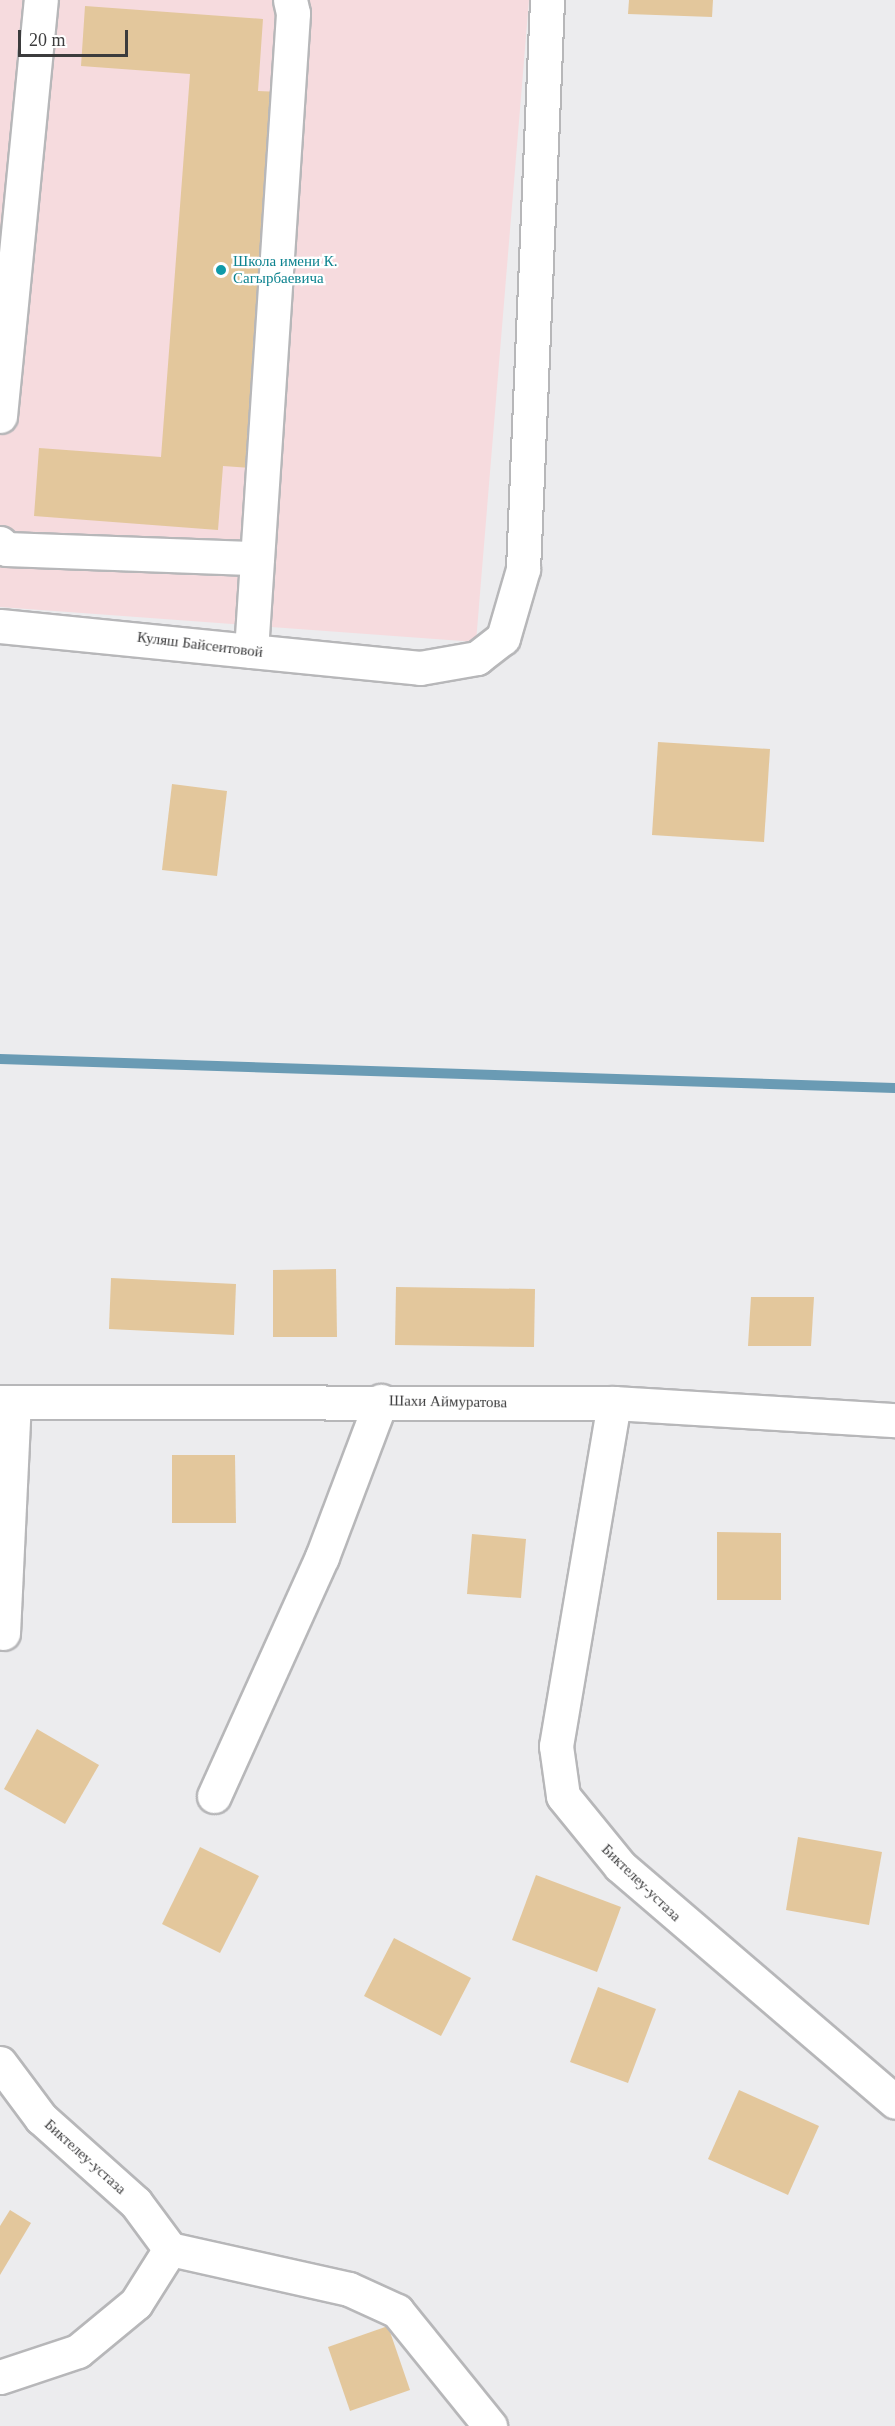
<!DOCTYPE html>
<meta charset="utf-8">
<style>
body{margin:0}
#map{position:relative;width:895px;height:2426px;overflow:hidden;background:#ececee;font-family:"Times New Roman",serif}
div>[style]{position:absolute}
.education>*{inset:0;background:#f6dbde}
.stream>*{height:10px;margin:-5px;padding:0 5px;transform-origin:5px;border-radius:5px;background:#6a9bb4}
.building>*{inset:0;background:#e3c79c}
.roads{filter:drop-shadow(2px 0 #b7b7b9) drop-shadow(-2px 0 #b7b7b9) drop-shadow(0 2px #b7b7b9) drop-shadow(0 -2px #b7b7b9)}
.minor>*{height:33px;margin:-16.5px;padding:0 16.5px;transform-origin:16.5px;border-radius:16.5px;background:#fff}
.dots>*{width:16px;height:16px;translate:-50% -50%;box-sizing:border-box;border:3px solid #fff;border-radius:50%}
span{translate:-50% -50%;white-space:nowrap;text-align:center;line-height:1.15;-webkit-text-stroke:4.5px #fff;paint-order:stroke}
.culture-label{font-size:15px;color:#0d838f}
.left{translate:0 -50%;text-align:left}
.street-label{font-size:15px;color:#3c3c3d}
.scale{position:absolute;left:18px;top:30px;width:110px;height:27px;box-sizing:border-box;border:3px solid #3c3c3d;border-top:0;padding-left:8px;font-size:18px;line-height:21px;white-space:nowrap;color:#3c3c3d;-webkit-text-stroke:4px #fff;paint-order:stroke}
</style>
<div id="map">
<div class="education">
<div style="clip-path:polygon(0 0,529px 0,476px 642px,0 607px)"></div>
</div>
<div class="stream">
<div style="left:0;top:1059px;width:895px;rotate:1.86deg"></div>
</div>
<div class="building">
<div style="clip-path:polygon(629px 0,713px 0,712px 17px,628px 14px)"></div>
<div style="clip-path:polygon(85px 6px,263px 19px,258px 91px,281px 92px,251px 468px,223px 466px,218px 530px,34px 516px,39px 448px,161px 457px,190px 74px,81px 66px)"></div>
<div style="clip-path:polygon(658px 742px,770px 749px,764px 842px,652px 835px)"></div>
<div style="clip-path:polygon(172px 784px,227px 791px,217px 876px,162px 870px)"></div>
<div style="clip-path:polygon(336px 1269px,337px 1337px,273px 1337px,273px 1270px)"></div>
<div style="clip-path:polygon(111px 1278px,236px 1284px,234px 1335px,109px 1329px)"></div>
<div style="clip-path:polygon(396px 1287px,535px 1289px,534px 1347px,395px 1345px)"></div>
<div style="clip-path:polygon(751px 1297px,814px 1297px,811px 1346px,748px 1346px)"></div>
<div style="clip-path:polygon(172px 1455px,235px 1455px,236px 1523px,172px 1523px)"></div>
<div style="clip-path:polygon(717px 1532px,781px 1533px,781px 1600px,717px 1600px)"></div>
<div style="clip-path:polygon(472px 1534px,526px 1539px,521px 1598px,467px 1594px)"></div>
<div style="clip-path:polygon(37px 1729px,99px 1765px,65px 1824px,4px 1789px)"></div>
<div style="clip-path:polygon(798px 1837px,882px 1852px,869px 1925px,786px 1910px)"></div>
<div style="clip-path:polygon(200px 1847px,259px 1876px,220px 1953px,162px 1924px)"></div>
<div style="clip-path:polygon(536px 1875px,621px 1907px,597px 1972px,512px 1940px)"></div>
<div style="clip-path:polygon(394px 1938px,471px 1978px,441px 2036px,364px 1996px)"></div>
<div style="clip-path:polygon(598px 1987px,656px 2009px,628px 2083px,570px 2062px)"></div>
<div style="clip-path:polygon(739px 2090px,819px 2126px,788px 2195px,708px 2159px)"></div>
<div style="clip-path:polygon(10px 2210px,31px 2223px,0 2275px,0 2226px)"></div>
<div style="clip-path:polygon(388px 2326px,410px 2390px,350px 2411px,328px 2347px)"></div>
</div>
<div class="roads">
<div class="minor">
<div style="left:0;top:416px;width:418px;rotate:-84.4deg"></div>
<div style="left:0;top:543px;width:8px;rotate:45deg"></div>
<div style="left:6px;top:549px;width:251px;rotate:2.1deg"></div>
<div style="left:0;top:626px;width:422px;rotate:5.7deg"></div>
<div style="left:420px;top:668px;width:58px;rotate:-10deg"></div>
<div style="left:477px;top:658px;width:33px;rotate:-38deg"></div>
<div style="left:503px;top:638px;width:72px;rotate:-73.8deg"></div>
<div style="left:523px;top:569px;width:570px;rotate:-87.58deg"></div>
<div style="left:251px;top:651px;width:639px;rotate:-86.23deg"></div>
<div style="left:293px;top:13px;width:13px;rotate:-103deg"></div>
<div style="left:0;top:1402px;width:614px;rotate:0.09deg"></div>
<div style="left:614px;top:1403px;width:282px;rotate:3.5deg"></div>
<div style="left:614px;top:1403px;width:348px;rotate:99.6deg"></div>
<div style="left:556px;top:1746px;width:50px;rotate:82deg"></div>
<div style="left:563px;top:1796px;width:90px;rotate:50.8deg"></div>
<div style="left:620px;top:1866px;width:362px;rotate:40.6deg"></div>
<div style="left:3px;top:1633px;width:231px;rotate:-87.3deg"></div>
<div style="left:214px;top:1796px;width:262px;rotate:-65.7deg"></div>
<div style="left:322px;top:1557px;width:167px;rotate:-69.3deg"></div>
<div style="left:0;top:2063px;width:69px;rotate:53.3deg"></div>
<div style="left:41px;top:2118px;width:127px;rotate:41.8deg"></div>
<div style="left:136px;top:2203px;width:57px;rotate:53.5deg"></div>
<div style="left:170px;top:2249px;width:183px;rotate:12.6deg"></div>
<div style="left:349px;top:2289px;width:53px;rotate:24.6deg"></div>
<div style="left:397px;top:2311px;width:148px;rotate:51deg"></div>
<div style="left:0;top:2377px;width:82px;rotate:-18.4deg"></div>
<div style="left:78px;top:2351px;width:75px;rotate:-39.6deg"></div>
<div style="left:136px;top:2303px;width:64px;rotate:-57.8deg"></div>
</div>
</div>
<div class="dots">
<div style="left:221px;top:270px;background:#0f9aa8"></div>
</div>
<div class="culture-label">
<span class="left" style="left:233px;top:270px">Школа имени К.<br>Сагырбаевича</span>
</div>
<div class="street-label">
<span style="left:200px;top:645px;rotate:7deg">Куляш Байсеитовой</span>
<span style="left:448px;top:1402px;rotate:1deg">Шахи Аймуратова</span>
<span style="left:641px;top:1883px;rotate:44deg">Биктелеу-устаза</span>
<span style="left:85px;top:2157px;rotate:42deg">Биктелеу-устаза</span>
</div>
<div class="scale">20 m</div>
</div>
